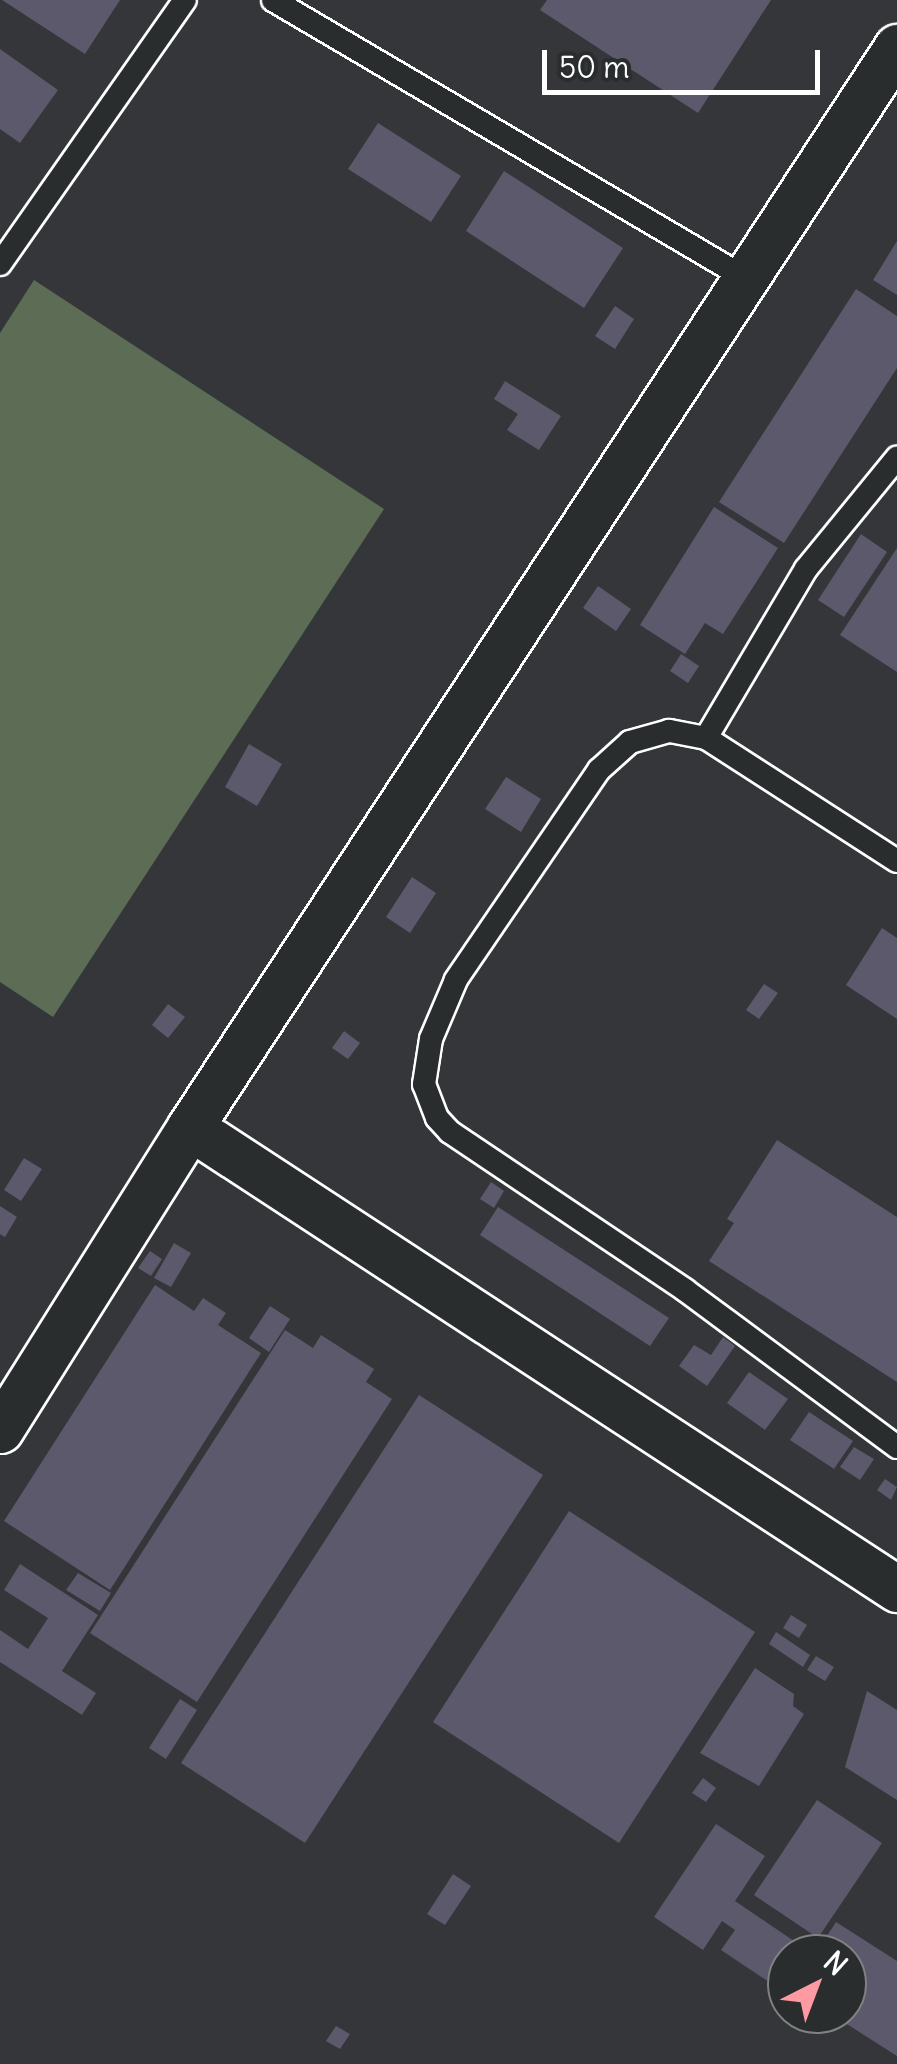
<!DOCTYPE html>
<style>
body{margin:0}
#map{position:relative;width:897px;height:2064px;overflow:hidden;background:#34363a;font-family:Delius,sans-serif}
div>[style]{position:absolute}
.green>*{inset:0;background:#5c6c55}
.building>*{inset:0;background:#5b596b}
.roads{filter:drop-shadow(2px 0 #fff) drop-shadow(-2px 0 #fff) drop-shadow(0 2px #fff) drop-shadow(0 -2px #fff)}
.lane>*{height:22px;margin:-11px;padding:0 11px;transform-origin:11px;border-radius:11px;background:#2a2d2e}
.street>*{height:45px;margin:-22.5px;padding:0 22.5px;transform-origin:22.5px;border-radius:22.5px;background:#2a2d2e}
span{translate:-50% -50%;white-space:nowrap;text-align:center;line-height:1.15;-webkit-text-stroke:8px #2a2d2e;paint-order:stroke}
.north{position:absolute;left:767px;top:1934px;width:100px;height:100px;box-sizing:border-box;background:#2a2d2e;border:2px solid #7f8182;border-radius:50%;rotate:42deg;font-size:28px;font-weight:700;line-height:40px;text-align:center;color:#fff}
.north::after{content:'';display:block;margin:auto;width:35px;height:45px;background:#ff9aa2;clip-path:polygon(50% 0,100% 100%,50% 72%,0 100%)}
.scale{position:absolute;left:542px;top:50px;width:278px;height:45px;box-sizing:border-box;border:5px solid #fff;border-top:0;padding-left:12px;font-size:30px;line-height:35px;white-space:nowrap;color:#fff;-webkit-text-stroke:8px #2a2d2e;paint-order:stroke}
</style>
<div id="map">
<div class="green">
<div style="clip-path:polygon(34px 280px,384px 509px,53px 1017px,0 982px,0 333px)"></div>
</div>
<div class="building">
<div style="clip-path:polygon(2px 0,120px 0,85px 54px)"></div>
<div style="clip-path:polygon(547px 0,771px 0,698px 113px,540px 10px)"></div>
<div style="clip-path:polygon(0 49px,58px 90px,20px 143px,0 129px)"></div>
<div style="clip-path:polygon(378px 123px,461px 176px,431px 222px,348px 169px)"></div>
<div style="clip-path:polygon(504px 171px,623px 248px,584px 308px,466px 231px)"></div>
<div style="clip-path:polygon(897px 241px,897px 295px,873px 280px)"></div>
<div style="clip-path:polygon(856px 289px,897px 316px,897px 368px,784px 543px,719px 502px)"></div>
<div style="clip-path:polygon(615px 306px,634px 319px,615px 349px,595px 336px)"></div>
<div style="clip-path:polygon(505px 381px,561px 416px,539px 450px,507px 430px,518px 414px,494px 399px)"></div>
<div style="clip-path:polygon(714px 507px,778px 548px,723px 634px,705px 623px,685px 654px,640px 625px)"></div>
<div style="clip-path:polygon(861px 534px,887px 552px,844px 617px,818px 600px)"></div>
<div style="clip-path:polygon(897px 548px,897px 672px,840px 635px)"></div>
<div style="clip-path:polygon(598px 586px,631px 609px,616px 631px,583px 608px)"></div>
<div style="clip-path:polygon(681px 654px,699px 666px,688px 683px,670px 671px)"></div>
<div style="clip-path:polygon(249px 744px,282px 764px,257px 806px,225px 787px)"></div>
<div style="clip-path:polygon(506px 777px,541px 799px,521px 832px,485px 809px)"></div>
<div style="clip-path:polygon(412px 877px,436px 893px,410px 933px,386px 917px)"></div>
<div style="clip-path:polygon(882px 928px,897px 938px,897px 1019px,846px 985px)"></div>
<div style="clip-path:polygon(764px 984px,778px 993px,759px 1019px,746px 1010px)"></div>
<div style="clip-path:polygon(168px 1004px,185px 1017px,168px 1038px,152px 1025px)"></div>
<div style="clip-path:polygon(344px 1031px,360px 1043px,348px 1059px,332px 1048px)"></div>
<div style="clip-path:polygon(777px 1140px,897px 1217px,897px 1382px,709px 1261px,734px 1223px,727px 1219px)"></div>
<div style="clip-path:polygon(24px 1158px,42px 1169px,21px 1201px,4px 1190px)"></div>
<div style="clip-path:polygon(491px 1182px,504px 1191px,494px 1208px,480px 1199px)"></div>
<div style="clip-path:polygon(0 1206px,17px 1217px,5px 1237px,0 1234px)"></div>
<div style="clip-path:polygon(498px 1207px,669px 1318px,650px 1346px,480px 1235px)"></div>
<div style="clip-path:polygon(174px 1243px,191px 1253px,171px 1287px,154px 1278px)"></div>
<div style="clip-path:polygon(150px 1251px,162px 1259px,151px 1276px,138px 1268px)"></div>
<div style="clip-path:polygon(155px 1285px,194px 1311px,203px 1298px,226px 1313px,218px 1325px,261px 1353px,110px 1590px,4px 1521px)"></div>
<div style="clip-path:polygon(270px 1306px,290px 1319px,269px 1352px,249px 1338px)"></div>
<div style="clip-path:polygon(285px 1330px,313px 1348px,321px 1335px,374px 1369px,366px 1382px,392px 1399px,197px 1702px,90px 1633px)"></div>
<div style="clip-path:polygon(723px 1337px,735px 1346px,707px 1386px,679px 1366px,694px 1345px,711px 1355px)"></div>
<div style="clip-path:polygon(749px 1372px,788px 1399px,765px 1430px,727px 1403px)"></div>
<div style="clip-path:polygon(419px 1395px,543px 1475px,305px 1843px,181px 1763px)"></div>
<div style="clip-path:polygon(809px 1412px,853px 1441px,834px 1469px,790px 1440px)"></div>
<div style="clip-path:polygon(854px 1447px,874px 1459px,860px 1480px,840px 1467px)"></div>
<div style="clip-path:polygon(885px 1479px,897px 1487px,891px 1500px,877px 1490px)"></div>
<div style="clip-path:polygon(569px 1511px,755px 1632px,619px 1843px,433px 1722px)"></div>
<div style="clip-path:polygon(20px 1564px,98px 1615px,62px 1671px,96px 1693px,82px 1715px,0 1662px,0 1630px,28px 1649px,48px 1618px,4px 1590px)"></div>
<div style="clip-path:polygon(78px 1573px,111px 1593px,100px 1611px,66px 1590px)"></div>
<div style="clip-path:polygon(791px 1615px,807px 1625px,799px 1638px,783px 1628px)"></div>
<div style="clip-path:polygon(776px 1632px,810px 1655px,803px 1667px,769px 1644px)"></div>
<div style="clip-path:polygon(816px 1656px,834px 1667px,825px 1681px,807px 1670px)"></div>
<div style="clip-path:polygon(755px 1668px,794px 1694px,793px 1706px,804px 1714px,759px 1786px,700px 1753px)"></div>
<div style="clip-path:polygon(867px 1691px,897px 1710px,897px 1800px,845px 1767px)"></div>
<div style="clip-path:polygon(180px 1699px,197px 1710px,166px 1759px,149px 1748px)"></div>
<div style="clip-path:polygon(703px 1778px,716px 1788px,706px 1802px,692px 1793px)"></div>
<div style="clip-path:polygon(817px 1800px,882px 1843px,818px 1938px,754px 1895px)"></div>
<div style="clip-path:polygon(716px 1824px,765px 1856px,735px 1901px,810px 1952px,787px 1954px,784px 1992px,721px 1950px,735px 1930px,722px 1921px,703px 1950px,654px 1917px)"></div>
<div style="clip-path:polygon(453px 1874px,471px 1886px,445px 1925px,427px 1914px)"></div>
<div style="clip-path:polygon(836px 1922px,897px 1961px,897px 2056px,831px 2014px,847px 2014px,847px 1954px,815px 1954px)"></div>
<div style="clip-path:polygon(336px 2026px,350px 2034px,340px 2049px,326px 2041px)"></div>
</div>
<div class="roads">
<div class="lane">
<div style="left:273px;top:0;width:550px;rotate:30.48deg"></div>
<div style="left:0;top:264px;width:322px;rotate:-55deg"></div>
<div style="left:706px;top:738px;width:196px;rotate:-59.4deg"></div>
<div style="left:806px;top:569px;width:144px;rotate:-50.7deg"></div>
<div style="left:897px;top:861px;width:227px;rotate:-147.2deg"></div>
<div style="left:706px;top:738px;width:38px;rotate:-169deg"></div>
<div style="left:669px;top:731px;width:41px;rotate:164.2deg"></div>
<div style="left:630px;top:742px;width:42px;rotate:137.9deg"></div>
<div style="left:599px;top:770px;width:254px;rotate:124.3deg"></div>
<div style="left:456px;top:980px;width:64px;rotate:113deg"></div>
<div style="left:431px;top:1039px;width:46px;rotate:98.8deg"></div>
<div style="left:424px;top:1084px;width:36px;rotate:69deg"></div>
<div style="left:437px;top:1118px;width:19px;rotate:47deg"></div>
<div style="left:450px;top:1132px;width:283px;rotate:33.9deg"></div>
<div style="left:685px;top:1290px;width:264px;rotate:36.5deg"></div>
</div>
<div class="street">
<div style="left:190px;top:1127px;width:845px;rotate:33.16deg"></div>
<div style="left:0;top:1430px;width:358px;rotate:-57.9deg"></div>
<div style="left:190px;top:1127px;width:1291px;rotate:-56.79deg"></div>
</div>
</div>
<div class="north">N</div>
<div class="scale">50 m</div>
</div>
